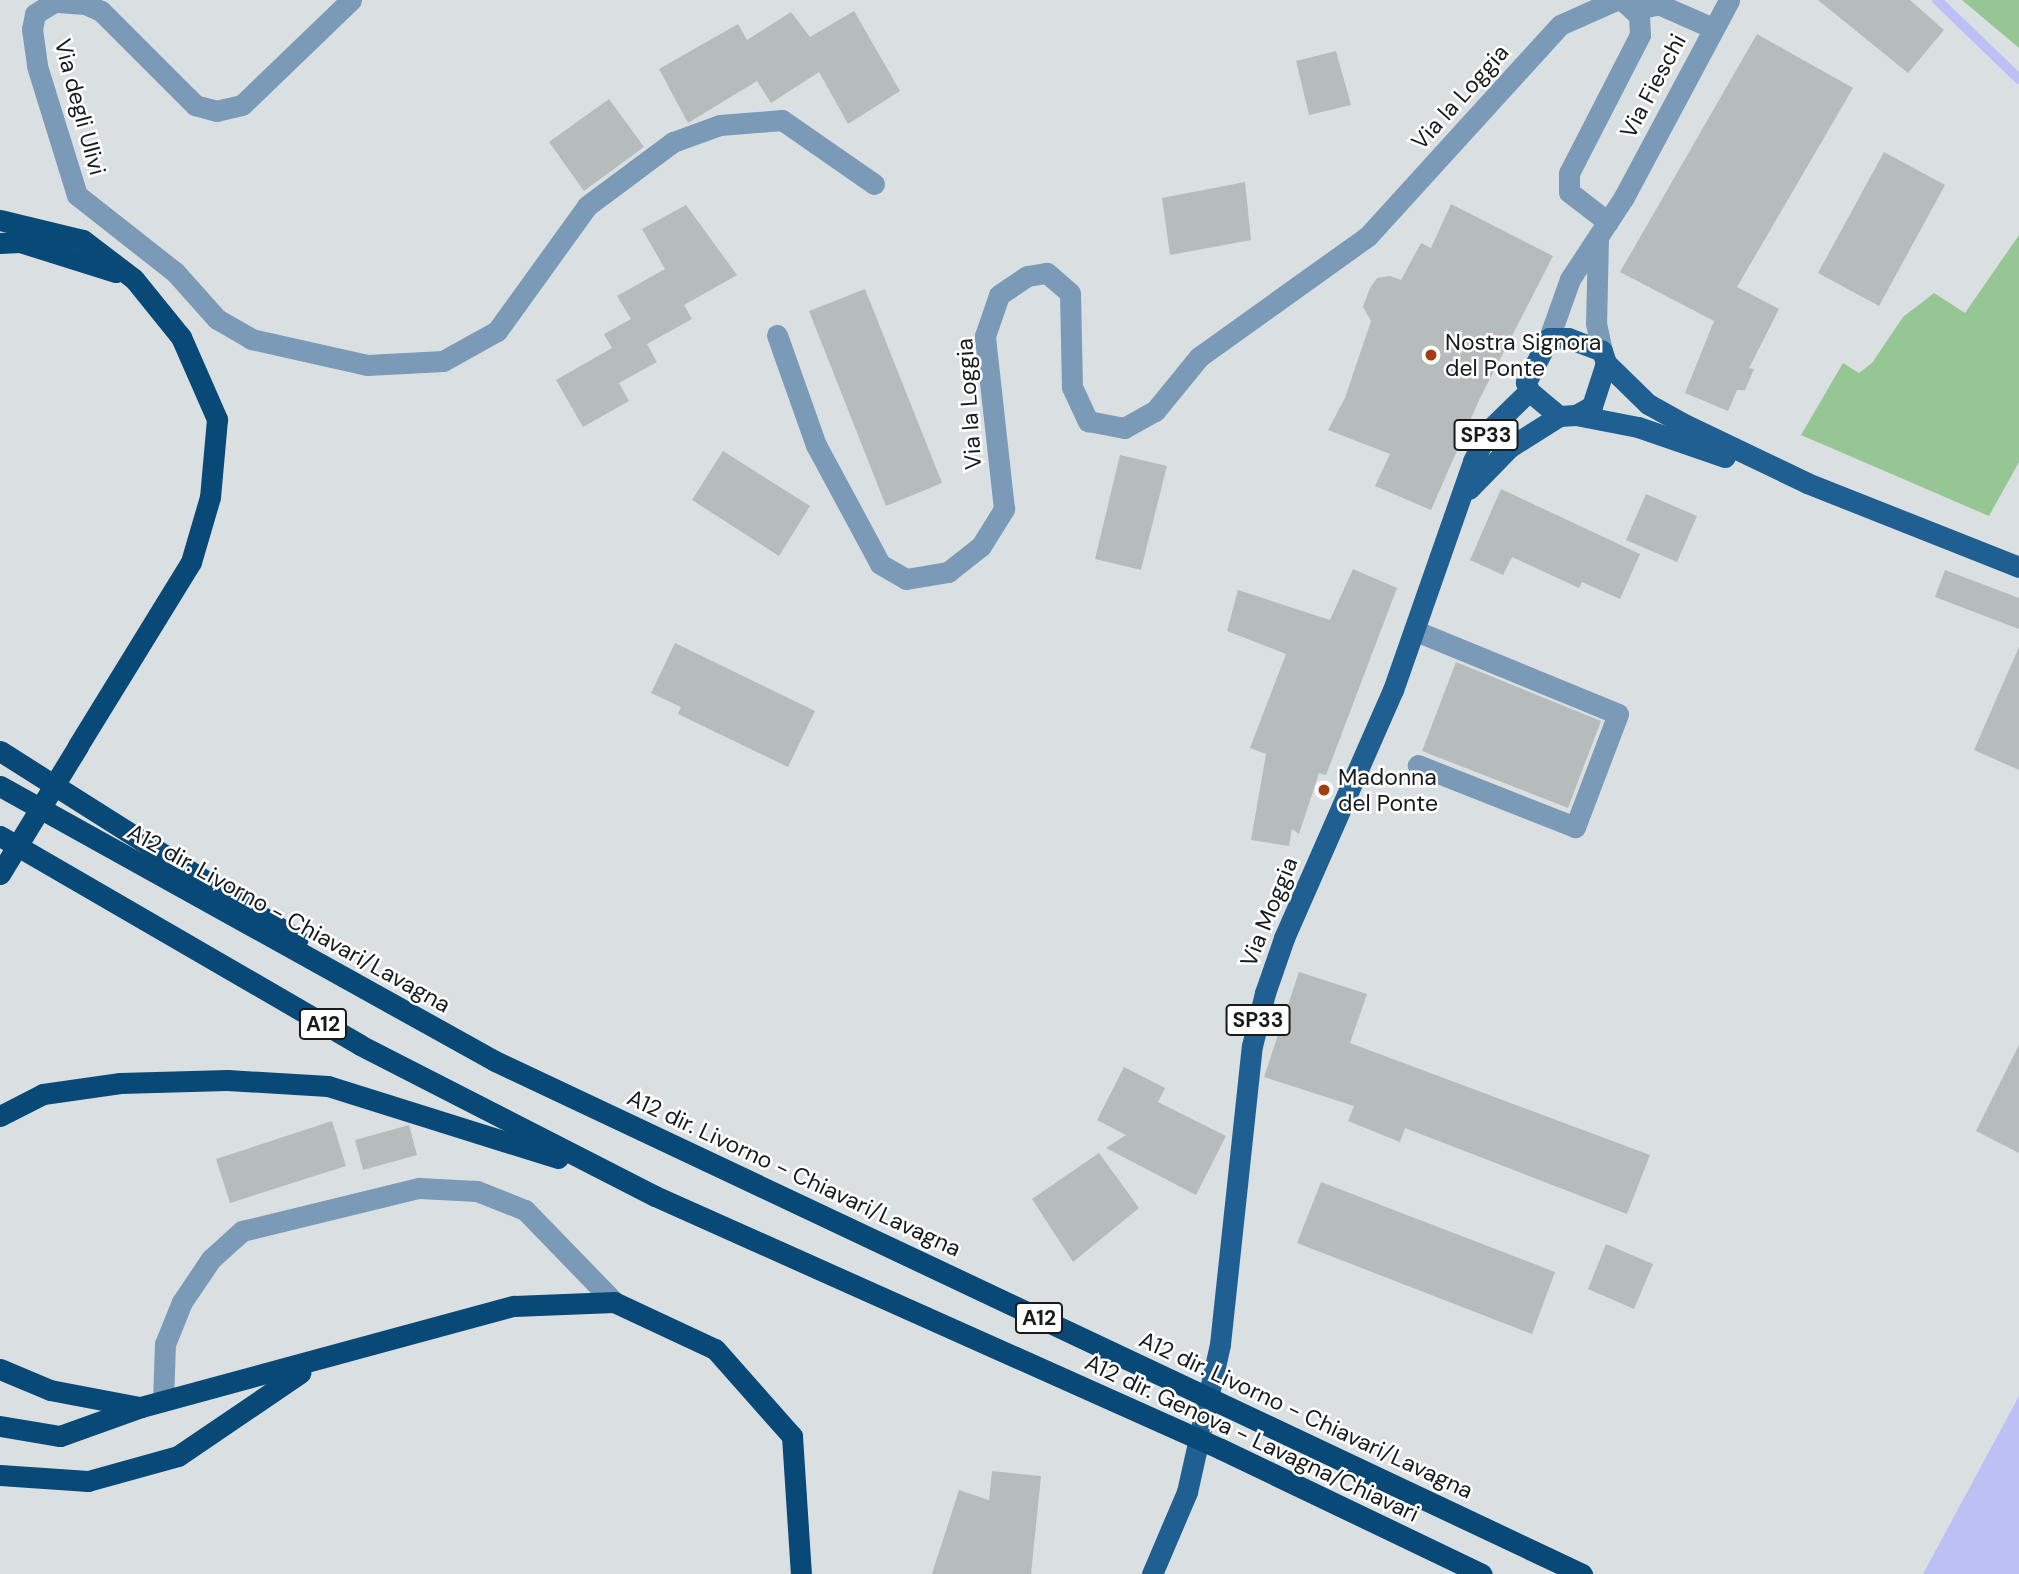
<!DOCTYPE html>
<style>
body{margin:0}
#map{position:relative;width:2019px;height:1574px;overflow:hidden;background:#dae0e1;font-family:"DM Sans",sans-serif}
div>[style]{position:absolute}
.green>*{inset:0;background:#97c695}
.water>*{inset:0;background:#bcc0f5}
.stream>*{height:10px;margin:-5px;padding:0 5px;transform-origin:5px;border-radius:5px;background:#bcc0f5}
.building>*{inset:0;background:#b6bcbb}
.minor>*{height:21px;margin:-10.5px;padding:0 10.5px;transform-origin:10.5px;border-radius:10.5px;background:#7b9ab7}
.major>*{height:21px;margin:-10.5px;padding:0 10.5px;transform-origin:10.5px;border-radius:10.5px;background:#1f5f92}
.highway>*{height:21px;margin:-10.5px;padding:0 10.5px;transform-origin:10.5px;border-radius:10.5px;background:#094978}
.highway-bridge>*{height:21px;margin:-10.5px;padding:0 10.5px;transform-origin:10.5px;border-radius:10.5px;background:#094978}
.dots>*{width:19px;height:19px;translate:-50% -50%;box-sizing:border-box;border:4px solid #fff;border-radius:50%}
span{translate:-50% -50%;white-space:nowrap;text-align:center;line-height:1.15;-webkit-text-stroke:5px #fff;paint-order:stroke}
.shield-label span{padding:2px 5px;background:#fff;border:2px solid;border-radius:5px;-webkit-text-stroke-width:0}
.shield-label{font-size:21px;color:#181b1b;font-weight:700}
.street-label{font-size:23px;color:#181b1b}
.poi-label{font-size:23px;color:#181b1b}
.left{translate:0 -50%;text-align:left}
</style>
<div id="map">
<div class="green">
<div style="clip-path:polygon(1962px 0,2019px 0,2019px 48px)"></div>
<div style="clip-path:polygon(2019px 235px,2019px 462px,1989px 516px,1801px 435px,1843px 363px,1859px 373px,1872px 363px,1903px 317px,1934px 293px,1965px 313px)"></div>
</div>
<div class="water">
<div style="clip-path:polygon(2019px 1396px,2019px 1574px,1923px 1574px)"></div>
</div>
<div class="stream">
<div style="left:1937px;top:0;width:114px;rotate:43.9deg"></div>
</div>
<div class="building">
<div style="clip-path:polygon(1818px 0,1910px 0,1944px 30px,1908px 73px)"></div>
<div style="clip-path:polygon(854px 11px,900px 91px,848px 124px,819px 72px,771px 103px,757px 81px,688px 123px,659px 69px,738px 24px,747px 40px,791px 12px,810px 37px)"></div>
<div style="clip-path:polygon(1757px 34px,1853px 88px,1737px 287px,1779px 309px,1749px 368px,1754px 369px,1745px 390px,1737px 390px,1728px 411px,1685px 393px,1714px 321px,1620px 272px)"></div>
<div style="clip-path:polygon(1336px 51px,1351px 105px,1309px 115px,1296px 61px)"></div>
<div style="clip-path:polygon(609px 99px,644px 147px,584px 191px,549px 142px)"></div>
<div style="clip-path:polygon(1884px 152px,1945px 185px,1879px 306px,1818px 273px)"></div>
<div style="clip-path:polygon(1245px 182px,1251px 240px,1170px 255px,1162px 198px)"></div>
<div style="clip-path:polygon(1451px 204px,1553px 256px,1480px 398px,1431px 510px,1375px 486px,1390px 454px,1328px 430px,1345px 398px,1371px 321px,1363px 307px,1370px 288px,1377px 278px,1390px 276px,1401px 280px,1421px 243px,1431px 248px)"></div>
<div style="clip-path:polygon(686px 205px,737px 275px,684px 305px,692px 319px,647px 344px,657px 362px,619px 383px,629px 401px,583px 427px,556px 380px,612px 348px,604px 334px,631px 319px,617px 296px,665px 269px,642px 229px)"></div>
<div style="clip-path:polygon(865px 289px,942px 483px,886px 506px,809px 311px)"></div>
<div style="clip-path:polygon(723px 451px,810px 506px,779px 556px,692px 500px)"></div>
<div style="clip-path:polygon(1120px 455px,1167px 466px,1141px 570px,1095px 559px)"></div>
<div style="clip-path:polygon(1501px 489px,1640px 554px,1620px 599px,1582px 582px,1579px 588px,1512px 557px,1503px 575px,1470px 560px)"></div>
<div style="clip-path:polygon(1646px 494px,1697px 516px,1677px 562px,1626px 540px)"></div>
<div style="clip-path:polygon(1353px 569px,1397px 588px,1326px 775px,1319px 773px,1299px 834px,1292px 829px,1289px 846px,1251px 840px,1266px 754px,1250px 748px,1286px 654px,1227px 631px,1238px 590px,1330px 620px)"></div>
<div style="clip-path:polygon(1945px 570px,2019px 598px,2019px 629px,1935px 597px)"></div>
<div style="clip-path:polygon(675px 643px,815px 711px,788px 767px,678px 714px,681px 707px,651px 693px)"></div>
<div style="clip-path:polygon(2019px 647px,2019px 770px,1974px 750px)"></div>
<div style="clip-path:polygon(1456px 662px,1601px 721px,1568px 808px,1422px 751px)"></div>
<div style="clip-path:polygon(1299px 972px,1367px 994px,1350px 1043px,1650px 1155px,1627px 1214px,1405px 1128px,1400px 1142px,1348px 1121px,1354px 1106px,1264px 1077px)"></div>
<div style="clip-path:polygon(2019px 1045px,2019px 1153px,1976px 1131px)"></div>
<div style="clip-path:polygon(1124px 1067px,1165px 1088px,1158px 1102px,1226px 1136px,1196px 1195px,1106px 1148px,1126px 1135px,1097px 1120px)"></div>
<div style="clip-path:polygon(332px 1121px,346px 1166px,230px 1203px,216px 1159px)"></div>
<div style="clip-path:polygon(409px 1125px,417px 1155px,363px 1170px,355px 1140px)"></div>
<div style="clip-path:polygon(1099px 1153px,1139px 1208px,1073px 1262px,1032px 1199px)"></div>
<div style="clip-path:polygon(1321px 1182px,1555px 1272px,1532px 1334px,1297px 1243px)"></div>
<div style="clip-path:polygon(1606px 1244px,1653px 1264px,1634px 1309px,1588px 1289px)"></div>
<div style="clip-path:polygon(992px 1471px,1041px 1476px,1031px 1574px,932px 1574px,959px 1490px,989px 1500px)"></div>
</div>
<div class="minor">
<div style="left:351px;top:0;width:151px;rotate:136.1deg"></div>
<div style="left:242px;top:105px;width:26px;rotate:167deg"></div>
<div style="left:217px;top:111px;width:23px;rotate:-165deg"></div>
<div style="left:195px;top:105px;width:133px;rotate:-135deg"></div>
<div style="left:101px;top:11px;width:17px;rotate:-156deg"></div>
<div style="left:85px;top:4px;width:31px;rotate:-176deg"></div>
<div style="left:54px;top:2px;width:22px;rotate:148deg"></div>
<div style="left:35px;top:14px;width:15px;rotate:101deg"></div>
<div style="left:32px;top:29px;width:37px;rotate:82deg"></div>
<div style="left:37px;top:66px;width:135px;rotate:72.8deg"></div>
<div style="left:77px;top:195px;width:125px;rotate:38.2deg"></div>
<div style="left:175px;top:272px;width:63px;rotate:48.2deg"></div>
<div style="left:217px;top:319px;width:39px;rotate:30deg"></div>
<div style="left:251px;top:339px;width:119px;rotate:12.6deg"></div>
<div style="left:367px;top:365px;width:76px;rotate:-3deg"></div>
<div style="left:443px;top:361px;width:62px;rotate:-29.1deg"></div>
<div style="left:497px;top:331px;width:154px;rotate:-54.2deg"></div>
<div style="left:587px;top:206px;width:107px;rotate:-36.7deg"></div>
<div style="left:673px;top:142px;width:50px;rotate:-19.9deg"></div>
<div style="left:720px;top:125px;width:62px;rotate:-4.6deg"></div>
<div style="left:782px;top:120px;width:112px;rotate:34.8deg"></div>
<div style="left:1633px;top:10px;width:26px;rotate:-13deg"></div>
<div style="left:1658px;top:4px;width:60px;rotate:23.6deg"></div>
<div style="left:1608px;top:222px;width:49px;rotate:-142.4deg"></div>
<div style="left:1569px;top:192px;width:19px;rotate:-90deg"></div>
<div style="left:1569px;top:173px;width:155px;rotate:-62.8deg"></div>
<div style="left:1640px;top:35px;width:20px;rotate:-93deg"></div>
<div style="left:1639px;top:15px;width:23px;rotate:-139deg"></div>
<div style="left:1598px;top:238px;width:85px;rotate:91.3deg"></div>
<div style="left:1596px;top:323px;width:29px;rotate:78deg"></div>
<div style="left:777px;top:335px;width:117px;rotate:70.5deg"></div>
<div style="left:816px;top:445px;width:135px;rotate:61.7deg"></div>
<div style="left:880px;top:564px;width:30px;rotate:30deg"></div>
<div style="left:906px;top:579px;width:43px;rotate:-9.5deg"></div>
<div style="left:948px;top:572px;width:42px;rotate:-38.2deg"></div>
<div style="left:981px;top:546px;width:44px;rotate:-58.1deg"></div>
<div style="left:1004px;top:509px;width:174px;rotate:-96.3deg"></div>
<div style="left:985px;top:336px;width:43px;rotate:-71.1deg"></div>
<div style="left:999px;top:295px;width:34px;rotate:-34deg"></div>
<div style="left:1027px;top:276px;width:20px;rotate:-9deg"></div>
<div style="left:1047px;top:273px;width:30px;rotate:41deg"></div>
<div style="left:1070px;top:293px;width:94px;rotate:88.8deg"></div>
<div style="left:1072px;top:387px;width:38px;rotate:65deg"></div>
<div style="left:1088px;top:421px;width:37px;rotate:11deg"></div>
<div style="left:1124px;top:428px;width:35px;rotate:-29deg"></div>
<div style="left:1155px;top:411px;width:70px;rotate:-50.8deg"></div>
<div style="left:1199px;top:357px;width:208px;rotate:-35.6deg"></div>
<div style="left:1368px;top:236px;width:285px;rotate:-47.7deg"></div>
<div style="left:1560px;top:25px;width:61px;rotate:-24.1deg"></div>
<div style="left:1549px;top:338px;width:63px;rotate:-70.4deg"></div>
<div style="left:1570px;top:279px;width:98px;rotate:-56.6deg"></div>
<div style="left:1624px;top:197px;width:223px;rotate:-61.9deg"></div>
<div style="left:1416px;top:631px;width:218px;rotate:22.3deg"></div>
<div style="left:1618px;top:714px;width:121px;rotate:110.8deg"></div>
<div style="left:1575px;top:827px;width:169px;rotate:-158.5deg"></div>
<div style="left:163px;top:1401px;width:57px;rotate:-88deg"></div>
<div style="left:165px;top:1344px;width:45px;rotate:-68deg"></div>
<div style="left:182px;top:1302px;width:52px;rotate:-56deg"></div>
<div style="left:211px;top:1259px;width:42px;rotate:-42.1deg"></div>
<div style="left:242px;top:1231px;width:182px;rotate:-13.7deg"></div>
<div style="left:419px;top:1188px;width:58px;rotate:3deg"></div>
<div style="left:477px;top:1191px;width:52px;rotate:21.6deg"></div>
<div style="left:525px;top:1210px;width:128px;rotate:45.9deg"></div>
</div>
<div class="major">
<div style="left:1606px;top:363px;width:59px;rotate:44.3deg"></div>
<div style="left:1648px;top:404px;width:39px;rotate:29deg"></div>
<div style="left:1682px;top:423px;width:139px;rotate:25.6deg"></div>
<div style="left:1807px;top:483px;width:228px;rotate:21.6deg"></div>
<div style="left:1576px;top:415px;width:63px;rotate:11deg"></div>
<div style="left:1638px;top:427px;width:92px;rotate:19deg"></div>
<div style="left:1469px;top:489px;width:59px;rotate:-45.7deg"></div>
<div style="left:1510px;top:447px;width:58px;rotate:-32.3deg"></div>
<div style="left:1559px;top:416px;width:17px;rotate:-3deg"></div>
<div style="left:1576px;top:415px;width:18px;rotate:-29deg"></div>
<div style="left:1592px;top:406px;width:45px;rotate:-72deg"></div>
<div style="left:1606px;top:363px;width:13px;rotate:-108deg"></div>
<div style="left:1602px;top:351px;width:36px;rotate:-159deg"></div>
<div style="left:1568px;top:338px;width:19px;rotate:180deg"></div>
<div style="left:1549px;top:338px;width:50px;rotate:117.6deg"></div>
<div style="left:1526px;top:382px;width:9px;rotate:72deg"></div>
<div style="left:1529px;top:391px;width:39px;rotate:40deg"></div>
<div style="left:1152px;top:1574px;width:89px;rotate:-66.9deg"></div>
<div style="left:1187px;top:1492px;width:152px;rotate:-77.4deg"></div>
<div style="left:1220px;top:1344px;width:300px;rotate:-83.9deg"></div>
<div style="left:1252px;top:1046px;width:55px;rotate:-76.2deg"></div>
<div style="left:1265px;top:993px;width:58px;rotate:-70.9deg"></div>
<div style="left:1284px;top:938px;width:271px;rotate:-66.3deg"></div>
<div style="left:1393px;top:690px;width:243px;rotate:-70.7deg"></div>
<div style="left:1473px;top:461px;width:34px;rotate:-63deg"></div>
<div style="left:1488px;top:431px;width:57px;rotate:-44.3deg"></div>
</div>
<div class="highway">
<div style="left:0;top:220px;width:85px;rotate:13.5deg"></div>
<div style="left:83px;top:240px;width:64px;rotate:37.4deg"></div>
<div style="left:134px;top:279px;width:75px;rotate:51deg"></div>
<div style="left:181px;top:337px;width:90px;rotate:66.3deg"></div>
<div style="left:217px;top:419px;width:78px;rotate:95.1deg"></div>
<div style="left:210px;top:497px;width:68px;rotate:106.3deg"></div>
<div style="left:191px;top:562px;width:216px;rotate:121.6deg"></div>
<div style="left:0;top:243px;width:20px;rotate:-3deg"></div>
<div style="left:20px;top:242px;width:100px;rotate:17.5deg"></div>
<div style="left:0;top:751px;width:352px;rotate:32.3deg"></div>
<div style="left:0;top:786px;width:566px;rotate:29.05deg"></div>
<div style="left:0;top:836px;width:416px;rotate:30.1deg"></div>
<div style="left:360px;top:1045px;width:331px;rotate:27.1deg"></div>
<div style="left:0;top:1116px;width:48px;rotate:-27.1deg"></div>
<div style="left:43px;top:1094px;width:78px;rotate:-8.1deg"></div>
<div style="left:120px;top:1083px;width:107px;rotate:-1.6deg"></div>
<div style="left:227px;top:1080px;width:101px;rotate:3.4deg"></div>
<div style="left:328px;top:1086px;width:241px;rotate:17.4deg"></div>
<div style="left:0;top:1369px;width:54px;rotate:22.8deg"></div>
<div style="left:50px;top:1390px;width:91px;rotate:10.8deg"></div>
<div style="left:0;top:1426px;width:61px;rotate:9.5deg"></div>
<div style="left:60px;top:1436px;width:86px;rotate:-19.7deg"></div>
<div style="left:141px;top:1407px;width:386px;rotate:-15.2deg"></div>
<div style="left:514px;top:1306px;width:100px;rotate:-2.3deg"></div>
<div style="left:614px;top:1302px;width:111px;rotate:25deg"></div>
<div style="left:715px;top:1349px;width:116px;rotate:48.5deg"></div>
<div style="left:792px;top:1436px;width:138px;rotate:86.3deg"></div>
<div style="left:1221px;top:1449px;width:289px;rotate:25.6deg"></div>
<div style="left:0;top:1475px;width:88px;rotate:3.9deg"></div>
<div style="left:88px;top:1481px;width:93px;rotate:-15.5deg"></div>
<div style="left:178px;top:1456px;width:148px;rotate:-34.2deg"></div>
</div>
<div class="highway-bridge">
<div style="left:0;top:874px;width:150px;rotate:-58.6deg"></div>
<div style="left:495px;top:1061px;width:1202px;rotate:25.26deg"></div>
<div style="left:655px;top:1196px;width:620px;rotate:24.08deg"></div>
</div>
<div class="dots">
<div style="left:1431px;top:355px;background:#a33e13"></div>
<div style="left:1324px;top:790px;background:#a33e13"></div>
</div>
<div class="shield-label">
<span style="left:1486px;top:435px">SP33</span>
<span style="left:1258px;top:1020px">SP33</span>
<span style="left:323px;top:1024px">A12</span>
<span style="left:1039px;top:1318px">A12</span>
</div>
<div class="street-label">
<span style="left:1653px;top:86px;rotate:-62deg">Via Fieschi</span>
<span style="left:1460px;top:97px;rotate:-48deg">Via la Loggia</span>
<span style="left:80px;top:107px;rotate:75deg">Via degli Ulivi</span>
<span style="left:969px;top:404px;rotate:-94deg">Via la Loggia</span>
<span style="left:1269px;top:912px;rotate:-68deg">Via Moggia</span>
<span style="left:289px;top:918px;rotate:29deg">A12 dir. Livorno - Chiavari/Lavagna</span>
<span style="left:794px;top:1173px;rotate:25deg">A12 dir. Livorno - Chiavari/Lavagna</span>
<span style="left:1306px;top:1415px;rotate:25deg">A12 dir. Livorno - Chiavari/Lavagna</span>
<span style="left:1252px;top:1438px;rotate:25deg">A12 dir. Genova - Lavagna/Chiavari</span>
</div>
<div class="poi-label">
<span class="left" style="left:1445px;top:355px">Nostra Signora<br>del Ponte</span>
<span class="left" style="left:1338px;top:790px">Madonna<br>del Ponte</span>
</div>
</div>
